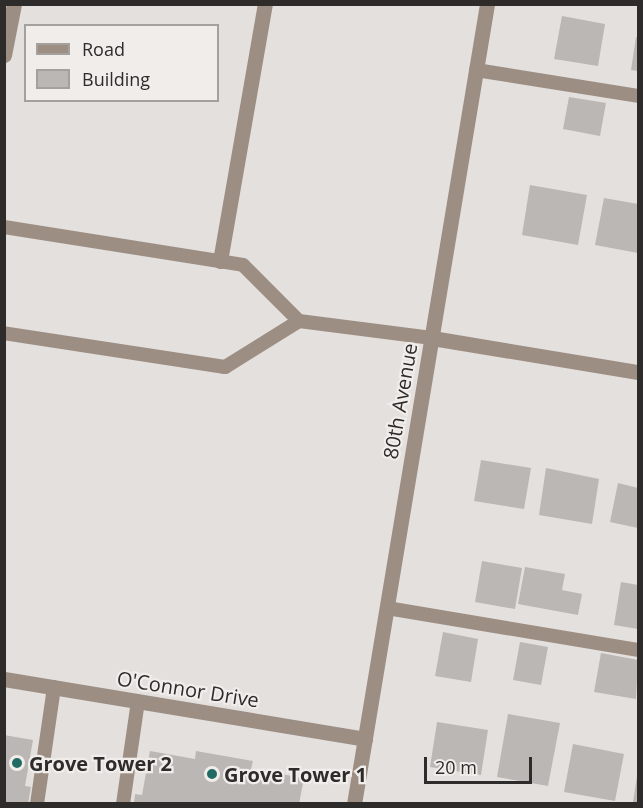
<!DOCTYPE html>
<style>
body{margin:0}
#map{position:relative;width:643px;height:808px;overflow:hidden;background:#e4e0dd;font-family:"Open Sans",sans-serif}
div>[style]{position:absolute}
.building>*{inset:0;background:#bbb7b4}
.lane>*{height:14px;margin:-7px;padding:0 7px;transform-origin:7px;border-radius:7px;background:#9d8e84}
.street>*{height:15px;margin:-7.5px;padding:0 7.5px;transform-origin:7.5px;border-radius:7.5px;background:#9d8e84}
.dots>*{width:16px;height:16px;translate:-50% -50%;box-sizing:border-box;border:3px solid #f1edea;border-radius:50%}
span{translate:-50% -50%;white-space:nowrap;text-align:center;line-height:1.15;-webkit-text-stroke:4.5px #f1edea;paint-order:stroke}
.street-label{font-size:20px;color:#2d2c2b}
.poi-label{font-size:20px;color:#2d2c2b;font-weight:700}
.left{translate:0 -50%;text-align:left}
.frame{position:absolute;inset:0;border:6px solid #2d2c2b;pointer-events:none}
.legend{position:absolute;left:24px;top:24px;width:195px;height:78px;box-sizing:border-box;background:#f1edea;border:2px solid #a3a09e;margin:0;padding:8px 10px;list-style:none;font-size:18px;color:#2d2c2b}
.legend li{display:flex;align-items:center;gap:12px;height:30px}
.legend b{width:30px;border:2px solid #a3a09e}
.scale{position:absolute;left:424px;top:757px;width:108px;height:27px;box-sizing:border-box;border:3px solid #2d2c2b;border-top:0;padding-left:8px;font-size:18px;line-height:21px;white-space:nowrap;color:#2d2c2b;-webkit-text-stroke:4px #f1edea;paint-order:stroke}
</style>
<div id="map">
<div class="building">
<div style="clip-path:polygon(562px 16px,605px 24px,598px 66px,554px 59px)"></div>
<div style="clip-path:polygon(636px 37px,638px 38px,638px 71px,631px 70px)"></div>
<div style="clip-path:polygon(569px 97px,606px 103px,600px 136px,563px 129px)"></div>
<div style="clip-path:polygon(530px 185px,587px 195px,578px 245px,522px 235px)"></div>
<div style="clip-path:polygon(604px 198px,638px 204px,638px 253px,595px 245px)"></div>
<div style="clip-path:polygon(481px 460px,531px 468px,524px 509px,474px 501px)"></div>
<div style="clip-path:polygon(546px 468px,599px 479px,592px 524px,539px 515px)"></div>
<div style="clip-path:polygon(618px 483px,638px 488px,638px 528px,610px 522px)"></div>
<div style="clip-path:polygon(482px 561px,522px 568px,515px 609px,475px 602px)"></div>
<div style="clip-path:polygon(525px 567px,565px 574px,562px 590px,582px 594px,578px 615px,518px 604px)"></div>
<div style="clip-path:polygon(621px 582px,638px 585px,638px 629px,614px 625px)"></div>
<div style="clip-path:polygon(443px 632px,478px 639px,471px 682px,435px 676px)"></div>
<div style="clip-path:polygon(520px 642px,548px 647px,541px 685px,513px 680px)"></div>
<div style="clip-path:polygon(601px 653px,638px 660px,636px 699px,594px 692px)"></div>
<div style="clip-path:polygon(508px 714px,560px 723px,548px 786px,497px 777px)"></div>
<div style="clip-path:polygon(437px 722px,488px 730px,481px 775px,430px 767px)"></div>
<div style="clip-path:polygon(4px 735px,33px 740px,25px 786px,31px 787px,28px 804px,4px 804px)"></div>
<div style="clip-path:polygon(573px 744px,624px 754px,615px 801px,564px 792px)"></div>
<div style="clip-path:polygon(150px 751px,195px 759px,196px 751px,253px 761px,251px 769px,304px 778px,299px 804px,134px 804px,135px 794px,142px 795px)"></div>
<div style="clip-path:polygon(637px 776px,638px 776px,638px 803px,633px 802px)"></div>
</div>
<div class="lane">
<div style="left:476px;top:70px;width:164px;rotate:9.1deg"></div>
<div style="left:4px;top:227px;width:242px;rotate:9deg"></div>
<div style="left:243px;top:265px;width:79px;rotate:45deg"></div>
<div style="left:299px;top:321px;width:87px;rotate:148.1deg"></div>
<div style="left:225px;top:367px;width:224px;rotate:-171.3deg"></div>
<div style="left:299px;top:321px;width:134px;rotate:7.3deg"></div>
<div style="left:387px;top:608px;width:254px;rotate:9.5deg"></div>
<div style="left:37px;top:804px;width:118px;rotate:-81.7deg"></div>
<div style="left:123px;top:804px;width:104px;rotate:-81.7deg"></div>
</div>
<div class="street">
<div style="left:4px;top:55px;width:52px;rotate:-78.9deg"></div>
<div style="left:220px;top:261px;width:261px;rotate:-80.1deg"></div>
<div style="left:432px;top:338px;width:209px;rotate:9.4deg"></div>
<div style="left:4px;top:679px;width:366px;rotate:9.4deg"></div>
<div style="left:354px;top:804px;width:811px;rotate:-80.56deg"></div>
</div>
<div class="dots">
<div style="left:17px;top:763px;background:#216b64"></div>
<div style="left:212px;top:774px;background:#216b64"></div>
</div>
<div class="street-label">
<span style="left:400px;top:401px;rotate:-80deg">80th Avenue</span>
<span style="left:188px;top:689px;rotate:9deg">O'Connor Drive</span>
</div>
<div class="poi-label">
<span class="left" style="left:29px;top:763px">Grove Tower 2</span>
<span class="left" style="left:224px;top:774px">Grove Tower 1</span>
</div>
<div class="frame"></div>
<ul class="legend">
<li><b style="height:8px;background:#9d8e84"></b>Road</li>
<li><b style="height:16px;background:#bbb7b4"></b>Building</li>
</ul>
<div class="scale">20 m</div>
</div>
